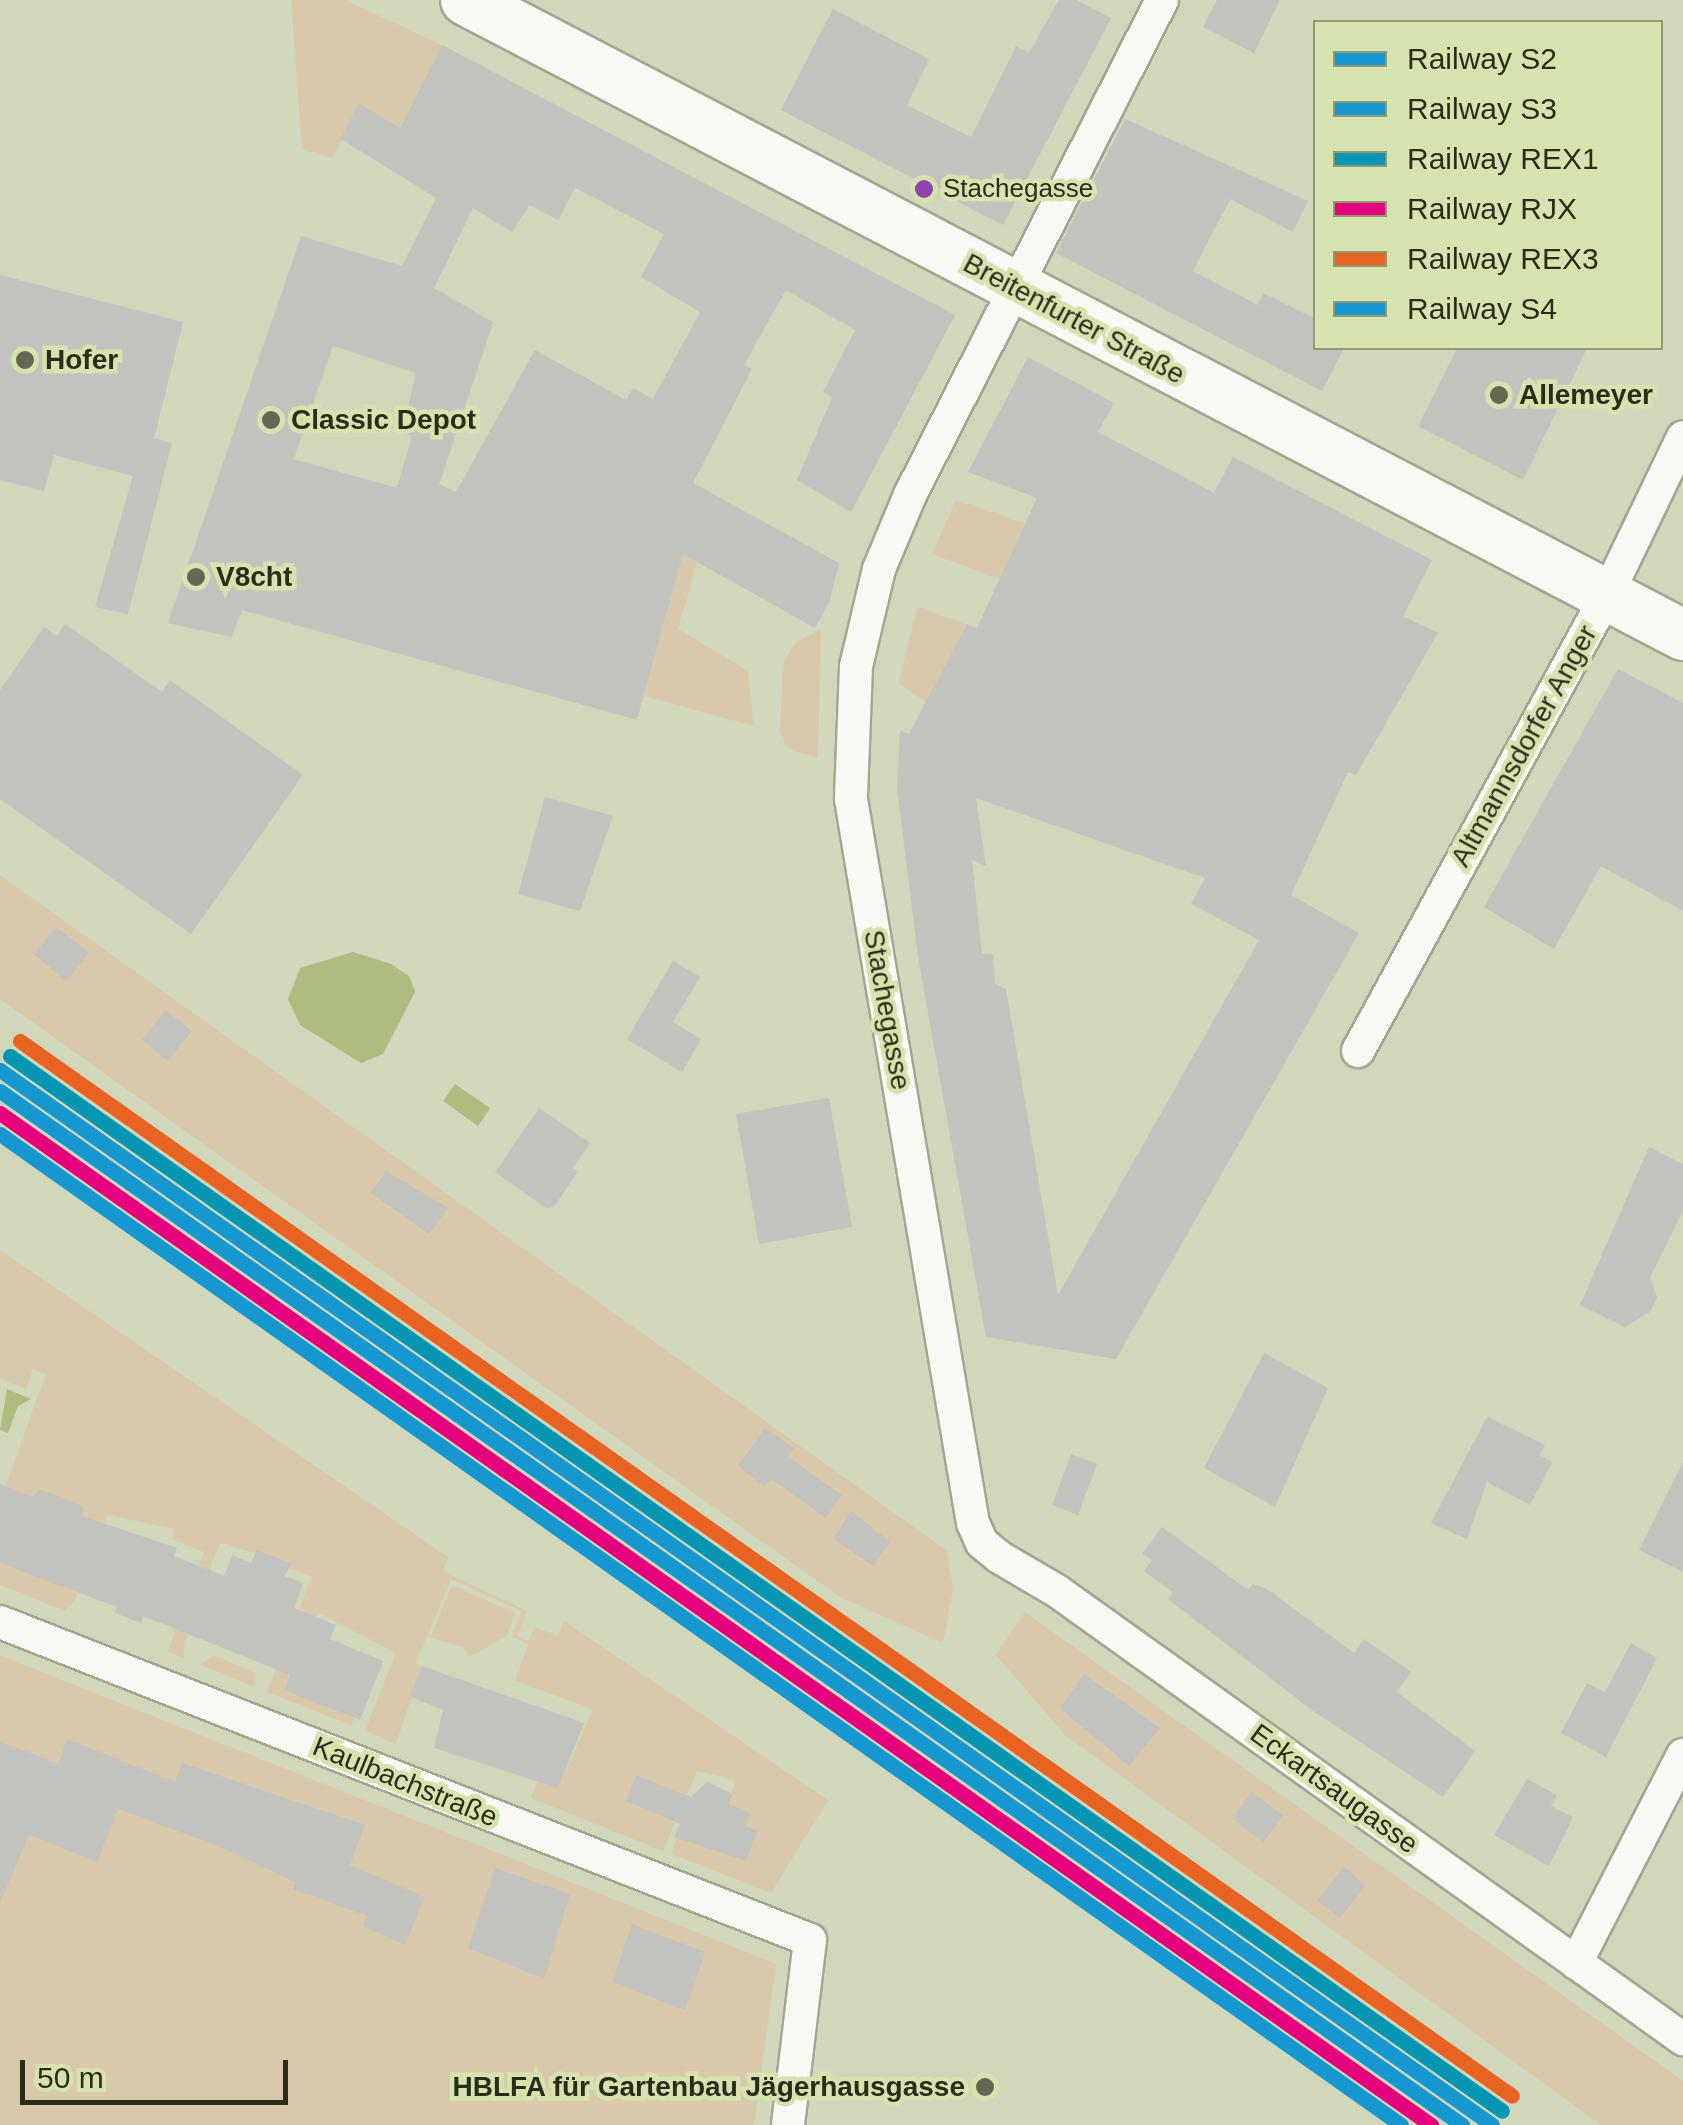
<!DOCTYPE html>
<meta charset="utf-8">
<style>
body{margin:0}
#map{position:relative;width:1683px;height:2125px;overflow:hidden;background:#d0d7bb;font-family:Arial,sans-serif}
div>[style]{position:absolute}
.green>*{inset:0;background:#dac8ab}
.water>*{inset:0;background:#aebc80}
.building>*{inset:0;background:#c2c2be}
.roads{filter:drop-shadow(2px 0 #a2a792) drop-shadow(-2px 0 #a2a792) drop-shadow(0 2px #a2a792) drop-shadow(0 -2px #a2a792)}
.street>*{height:32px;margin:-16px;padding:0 16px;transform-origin:16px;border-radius:16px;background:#f8f9f5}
.primary>*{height:50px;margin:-25px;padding:0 25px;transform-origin:25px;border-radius:25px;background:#f8f9f5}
.rail-1>*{height:15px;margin:-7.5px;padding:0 7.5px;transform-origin:7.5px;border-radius:7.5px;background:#1697cf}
.rail-2>*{height:15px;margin:-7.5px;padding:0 7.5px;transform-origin:7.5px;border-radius:7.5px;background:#1697cf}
.rail-3>*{height:15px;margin:-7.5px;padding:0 7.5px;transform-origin:7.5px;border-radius:7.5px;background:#0696b3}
.rail-4>*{height:15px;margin:-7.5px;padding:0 7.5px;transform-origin:7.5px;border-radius:7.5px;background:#e5007d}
.rail-5>*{height:15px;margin:-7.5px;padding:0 7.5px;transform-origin:7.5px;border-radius:7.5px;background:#e86222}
.rail-6>*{height:15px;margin:-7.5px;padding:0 7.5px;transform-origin:7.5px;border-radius:7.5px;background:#1697cf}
.dots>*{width:28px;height:28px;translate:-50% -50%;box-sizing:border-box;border:5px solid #d6e3af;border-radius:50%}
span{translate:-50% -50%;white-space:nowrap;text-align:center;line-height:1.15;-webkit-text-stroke:9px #d6e3af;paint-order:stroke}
.bus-label{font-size:26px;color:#292d19}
.left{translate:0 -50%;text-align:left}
.street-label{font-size:28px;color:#292d19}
.poi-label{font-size:28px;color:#292d19;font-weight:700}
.right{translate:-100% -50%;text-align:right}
.legend{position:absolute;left:1313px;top:20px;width:350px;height:330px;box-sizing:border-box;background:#d6e3af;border:2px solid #919a73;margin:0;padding:12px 18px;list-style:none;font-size:30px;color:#292d19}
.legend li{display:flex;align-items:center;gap:20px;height:50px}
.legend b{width:50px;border:2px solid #919a73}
.scale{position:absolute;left:20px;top:2060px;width:268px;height:45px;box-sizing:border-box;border:5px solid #292d19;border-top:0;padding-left:12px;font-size:30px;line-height:35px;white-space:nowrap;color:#292d19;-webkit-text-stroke:8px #d6e3af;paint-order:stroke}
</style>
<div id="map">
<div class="green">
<div style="clip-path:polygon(291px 0,345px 0,442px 45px,400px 128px,359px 103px,333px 158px,302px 149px)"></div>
<div style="clip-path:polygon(956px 500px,1025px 523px,1000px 579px,932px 554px)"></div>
<div style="clip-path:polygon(683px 554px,697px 562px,678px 629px,748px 671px,754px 726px,644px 696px)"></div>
<div style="clip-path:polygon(917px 607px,967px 624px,926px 702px,899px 683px)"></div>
<div style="clip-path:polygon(819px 630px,821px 632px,818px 758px,787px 748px,780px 732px,783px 664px,795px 643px)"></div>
<div style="clip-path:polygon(0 875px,947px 1551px,953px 1589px,943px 1643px,840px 1597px,0 999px)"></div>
<div style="clip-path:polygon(0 1250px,448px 1557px,443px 1571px,527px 1611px,517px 1636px,529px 1641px,535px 1627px,558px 1636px,564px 1621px,828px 1800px,771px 1893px,671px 1854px,677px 1838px,746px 1861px,758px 1832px,745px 1826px,750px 1812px,729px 1804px,735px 1780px,697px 1771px,663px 1851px,531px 1798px,538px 1780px,558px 1788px,593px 1710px,515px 1680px,528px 1644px,512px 1636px,521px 1611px,451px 1579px,416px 1663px,422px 1666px,396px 1744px,365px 1731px,396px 1653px,319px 1613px,284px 1689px,355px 1718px,352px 1726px,267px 1692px,312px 1577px,289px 1568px,290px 1563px,220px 1543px,189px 1621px,183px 1658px,168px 1652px,204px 1552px,172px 1539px,174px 1529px,108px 1515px,74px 1602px,64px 1611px,0 1585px,0 1501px,46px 1374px,33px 1369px,26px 1389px,0 1378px)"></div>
<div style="clip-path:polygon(452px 1585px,515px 1613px,507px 1636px,470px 1657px,463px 1647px,430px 1638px)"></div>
<div style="clip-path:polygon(1025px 1612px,1683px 2081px,1683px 2125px,1601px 2125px,1066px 1736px,996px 1655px)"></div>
<div style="clip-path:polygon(0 1655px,776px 1964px,754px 2125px,0 2125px)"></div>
<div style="clip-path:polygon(214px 1655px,256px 1673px,254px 1687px,200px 1665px)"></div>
</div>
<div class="water">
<div style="clip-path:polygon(353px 952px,391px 964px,409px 976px,415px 992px,383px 1054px,361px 1063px,300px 1025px,288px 999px,300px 968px)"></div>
<div style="clip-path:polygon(455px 1084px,490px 1108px,478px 1126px,443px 1101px)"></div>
<div style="clip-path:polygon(7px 1389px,31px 1399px,18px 1406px,8px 1433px,0 1430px)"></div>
</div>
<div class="building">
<div style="clip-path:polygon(1059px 0,1076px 0,1111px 18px,1003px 225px,781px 110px,833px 9px,929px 59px,907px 105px,971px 137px,1016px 46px,1029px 53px)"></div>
<div style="clip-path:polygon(1217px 0,1280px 0,1254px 53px,1203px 27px)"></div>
<div style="clip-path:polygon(evenodd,442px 45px,955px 315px,851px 512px,797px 480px,832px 397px,823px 392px,855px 330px,786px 290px,744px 365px,752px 369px,693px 483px,839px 563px,829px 603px,815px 628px,683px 554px,637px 720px,242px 610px,232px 637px,168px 623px,301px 236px,402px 266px,436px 198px,341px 139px,359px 103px,400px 128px,442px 45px,575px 188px,664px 234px,641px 277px,700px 312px,653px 399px,633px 388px,626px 400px,535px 350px,456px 492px,439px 484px,493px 322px,434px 288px,473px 208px,512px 232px,529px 205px,558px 220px,575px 188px,442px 45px,333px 346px,416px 373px,402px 432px,412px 436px,397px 488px,294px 459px,333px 346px)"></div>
<div style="clip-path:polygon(1125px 119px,1308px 201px,1293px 232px,1230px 199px,1193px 271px,1258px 305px,1263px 293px,1316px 319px,1316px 348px,1344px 348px,1322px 391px,1056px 253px)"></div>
<div style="clip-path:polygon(0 275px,183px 322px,154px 438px,172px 443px,128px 614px,95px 607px,133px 476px,54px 455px,44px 491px,0 480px)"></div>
<div style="clip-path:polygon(1457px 348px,1587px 348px,1523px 480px,1418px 426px)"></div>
<div style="clip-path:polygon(evenodd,1028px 357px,1114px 403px,1098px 432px,1214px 493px,1233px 457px,1432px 560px,1403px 616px,1438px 633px,1356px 775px,1348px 772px,1291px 895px,1359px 933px,1116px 1359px,986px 1337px,918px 957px,897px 787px,900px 730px,909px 734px,967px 624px,977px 628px,1037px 498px,968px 472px,1028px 357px,976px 798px,1205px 878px,1191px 904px,1259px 940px,1058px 1295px,1006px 989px,995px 984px,993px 954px,982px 954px,972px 860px,986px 866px,976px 798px)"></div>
<div style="clip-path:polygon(65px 624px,162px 692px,170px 680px,303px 775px,191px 934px,0 799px,0 690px,44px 627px,57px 636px)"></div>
<div style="clip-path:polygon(1618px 669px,1683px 703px,1683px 911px,1601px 866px,1554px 949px,1484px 907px)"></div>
<div style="clip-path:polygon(545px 797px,613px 816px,580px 911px,518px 894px)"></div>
<div style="clip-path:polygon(56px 927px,89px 953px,66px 981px,34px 954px)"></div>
<div style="clip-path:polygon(673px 961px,700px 977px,673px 1022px,701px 1039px,682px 1072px,627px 1039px)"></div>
<div style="clip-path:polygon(166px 1010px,192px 1031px,168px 1061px,142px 1040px)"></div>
<div style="clip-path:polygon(829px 1098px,852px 1227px,759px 1244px,736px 1114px)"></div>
<div style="clip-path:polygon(539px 1108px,590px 1143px,573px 1168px,578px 1171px,554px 1207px,546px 1208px,495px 1172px)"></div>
<div style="clip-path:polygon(1649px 1147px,1683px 1164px,1683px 1211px,1650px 1278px,1657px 1297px,1650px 1312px,1625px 1327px,1580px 1305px)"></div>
<div style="clip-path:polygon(386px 1171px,448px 1208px,429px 1234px,371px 1193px)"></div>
<div style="clip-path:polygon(1264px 1353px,1328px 1388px,1275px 1507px,1204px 1468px)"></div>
<div style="clip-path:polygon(1487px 1417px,1545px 1445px,1539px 1455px,1552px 1462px,1530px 1505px,1487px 1482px,1467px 1539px,1431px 1523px)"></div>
<div style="clip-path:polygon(765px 1428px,794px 1448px,788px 1457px,842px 1495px,826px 1518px,771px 1479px,765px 1487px,738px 1466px)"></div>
<div style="clip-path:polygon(1071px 1454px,1097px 1464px,1078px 1515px,1052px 1505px)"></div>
<div style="clip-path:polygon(1683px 1462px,1683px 1572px,1639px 1550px)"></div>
<div style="clip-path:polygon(0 1484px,32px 1497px,40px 1489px,83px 1506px,82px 1516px,177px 1548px,174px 1556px,224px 1576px,232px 1555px,251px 1563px,257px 1550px,291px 1563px,285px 1576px,303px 1583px,294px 1608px,336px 1625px,330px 1639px,383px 1661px,360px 1720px,284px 1690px,290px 1675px,143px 1616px,141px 1623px,115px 1613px,117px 1607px,0 1563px)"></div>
<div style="clip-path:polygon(851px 1511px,890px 1542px,873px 1566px,834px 1539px)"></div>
<div style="clip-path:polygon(1162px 1527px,1248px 1590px,1253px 1584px,1267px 1589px,1354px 1653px,1364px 1639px,1411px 1672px,1397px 1692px,1475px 1751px,1443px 1797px,1313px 1711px,1168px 1599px,1173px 1592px,1144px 1571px,1152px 1560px,1142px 1554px)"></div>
<div style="clip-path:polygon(1631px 1643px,1657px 1658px,1606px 1757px,1561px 1733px,1587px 1683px,1605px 1692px)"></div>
<div style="clip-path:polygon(422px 1666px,584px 1723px,558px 1788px,434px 1748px,443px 1710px,410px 1696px)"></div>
<div style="clip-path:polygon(1084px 1674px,1160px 1728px,1129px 1766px,1060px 1708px)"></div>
<div style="clip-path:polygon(67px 1739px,175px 1782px,182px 1763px,365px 1825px,350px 1865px,425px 1897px,405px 1945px,363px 1926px,367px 1916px,293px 1889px,295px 1882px,223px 1848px,118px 1809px,97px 1862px,29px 1835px,0 1903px,0 1741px,58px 1764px)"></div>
<div style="clip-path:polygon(636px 1775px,691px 1797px,707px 1782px,733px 1794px,729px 1804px,751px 1813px,745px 1826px,758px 1831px,746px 1861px,674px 1837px,680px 1824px,626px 1801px)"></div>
<div style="clip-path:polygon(1527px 1779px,1557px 1795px,1551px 1806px,1573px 1817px,1549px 1866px,1494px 1835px)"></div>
<div style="clip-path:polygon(1251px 1792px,1283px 1815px,1264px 1842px,1232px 1819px)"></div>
<div style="clip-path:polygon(1344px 1867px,1366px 1885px,1340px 1918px,1317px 1900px)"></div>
<div style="clip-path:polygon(495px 1868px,570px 1894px,544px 1979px,468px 1948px)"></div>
<div style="clip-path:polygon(632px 1924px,705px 1952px,685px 2010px,612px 1982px)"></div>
</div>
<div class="roads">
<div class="street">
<div style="left:1162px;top:0;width:555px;rotate:116.98deg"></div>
<div style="left:910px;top:495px;width:80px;rotate:112.7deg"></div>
<div style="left:879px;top:569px;width:100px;rotate:103.3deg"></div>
<div style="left:856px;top:666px;width:133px;rotate:92.2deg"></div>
<div style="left:851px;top:799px;width:734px;rotate:80.44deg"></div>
<div style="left:973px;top:1523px;width:22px;rotate:66deg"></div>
<div style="left:982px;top:1543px;width:22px;rotate:39deg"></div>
<div style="left:999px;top:1557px;width:67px;rotate:30.4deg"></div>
<div style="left:1057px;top:1591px;width:770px;rotate:35.59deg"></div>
<div style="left:1358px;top:1051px;width:520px;rotate:-61.36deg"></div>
<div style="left:1607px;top:595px;width:175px;rotate:-64.3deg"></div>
<div style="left:0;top:1622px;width:870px;rotate:21.43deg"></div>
<div style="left:810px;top:1940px;width:186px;rotate:96.8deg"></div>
<div style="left:1576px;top:1963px;width:234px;rotate:-62.8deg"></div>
</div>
<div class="primary">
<div style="left:466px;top:0;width:1373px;rotate:27.55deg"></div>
</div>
</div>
<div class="rail-1">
<div style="left:0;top:1070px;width:1827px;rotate:35.26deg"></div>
</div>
<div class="rail-2">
<div style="left:0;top:1091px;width:1791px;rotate:35.27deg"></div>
</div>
<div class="rail-3">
<div style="left:10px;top:1056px;width:1827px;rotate:35.26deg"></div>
</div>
<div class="rail-4">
<div style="left:0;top:1113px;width:1753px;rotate:35.27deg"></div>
</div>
<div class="rail-5">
<div style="left:20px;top:1041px;width:1827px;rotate:35.26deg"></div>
</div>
<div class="rail-6">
<div style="left:0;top:1134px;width:1716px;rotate:35.27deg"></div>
</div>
<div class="dots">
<div style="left:924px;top:189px;background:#8e44ad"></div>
<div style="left:25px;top:360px;background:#636852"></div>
<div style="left:1499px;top:395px;background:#636852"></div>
<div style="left:271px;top:420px;background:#636852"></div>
<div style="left:196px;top:577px;background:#636852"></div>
<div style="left:985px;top:2087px;background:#636852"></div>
</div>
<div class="bus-label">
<span class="left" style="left:943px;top:189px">Stachegasse</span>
</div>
<div class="street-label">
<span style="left:1074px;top:319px;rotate:28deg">Breitenfurter Straße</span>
<span style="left:1524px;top:746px;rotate:-61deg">Altmannsdorfer Anger</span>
<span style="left:887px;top:1010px;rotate:80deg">Stachegasse</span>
<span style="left:405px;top:1782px;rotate:22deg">Kaulbachstraße</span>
<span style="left:1334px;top:1789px;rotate:36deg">Eckartsaugasse</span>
</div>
<div class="poi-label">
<span class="left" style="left:45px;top:360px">Hofer</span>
<span class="left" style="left:1519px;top:395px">Allemeyer</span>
<span class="left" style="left:291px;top:420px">Classic Depot</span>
<span class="left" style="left:216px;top:577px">V8cht</span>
<span class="right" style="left:965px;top:2087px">HBLFA für Gartenbau Jägerhausgasse</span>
</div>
<ul class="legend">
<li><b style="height:12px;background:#1697cf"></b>Railway S2</li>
<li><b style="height:12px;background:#1697cf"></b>Railway S3</li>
<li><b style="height:12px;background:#0696b3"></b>Railway REX1</li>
<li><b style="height:12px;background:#e5007d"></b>Railway RJX</li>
<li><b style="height:12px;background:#e86222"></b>Railway REX3</li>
<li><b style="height:12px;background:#1697cf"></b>Railway S4</li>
</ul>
<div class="scale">50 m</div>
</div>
